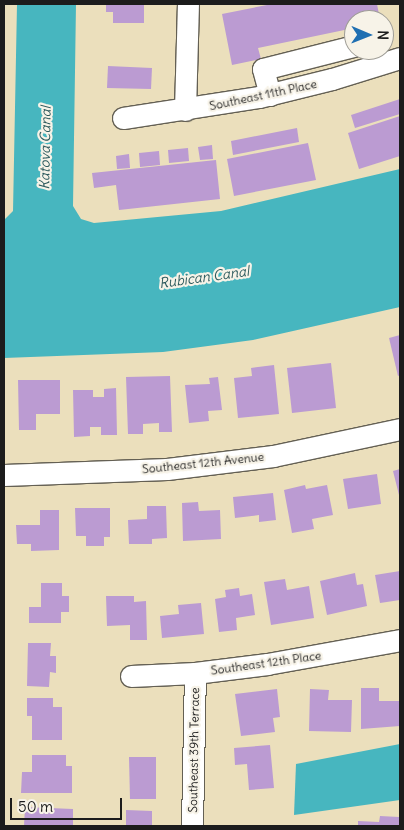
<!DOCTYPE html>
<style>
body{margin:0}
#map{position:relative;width:404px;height:830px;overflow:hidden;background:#ebdfbc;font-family:Delius,sans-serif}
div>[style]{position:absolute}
.water>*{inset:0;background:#47b6bf}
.building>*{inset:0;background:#bb9bd2}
.roads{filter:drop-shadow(1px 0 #646054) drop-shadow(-1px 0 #646054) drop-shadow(0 1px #646054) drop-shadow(0 -1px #646054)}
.minor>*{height:21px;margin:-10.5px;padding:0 10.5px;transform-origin:10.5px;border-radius:10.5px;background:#fff}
span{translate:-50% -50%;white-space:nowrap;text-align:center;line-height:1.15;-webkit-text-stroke:4.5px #f7f3e8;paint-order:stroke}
.street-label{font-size:12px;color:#1c1c1c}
.water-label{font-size:14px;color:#2d5a5d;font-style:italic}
.frame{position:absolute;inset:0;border:5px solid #1c1c1c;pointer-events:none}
.north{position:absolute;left:344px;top:10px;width:50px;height:50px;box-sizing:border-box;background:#f7f3e8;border:1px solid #9f9d96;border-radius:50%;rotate:91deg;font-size:14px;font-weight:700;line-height:20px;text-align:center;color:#1c1c1c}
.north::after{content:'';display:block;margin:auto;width:18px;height:22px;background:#1f6fb2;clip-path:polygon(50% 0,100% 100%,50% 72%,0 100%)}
.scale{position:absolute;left:10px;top:798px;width:112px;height:22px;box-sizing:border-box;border:2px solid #1c1c1c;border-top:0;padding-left:6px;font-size:15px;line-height:18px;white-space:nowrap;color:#1c1c1c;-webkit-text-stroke:4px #f7f3e8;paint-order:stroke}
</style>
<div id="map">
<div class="water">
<div style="clip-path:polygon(17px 4px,76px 4px,73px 206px,81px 219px,94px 223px,221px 211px,400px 169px,400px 307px,253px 340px,163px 352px,4px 358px,4px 220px,13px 211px)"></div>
<div style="clip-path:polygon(400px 744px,400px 800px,294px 815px,296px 764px)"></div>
</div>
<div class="building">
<div style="clip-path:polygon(106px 4px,144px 4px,144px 23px,113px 23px,113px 12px,106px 12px)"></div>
<div style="clip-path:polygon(272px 4px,377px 4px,380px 20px,354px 20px,354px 28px,258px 48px,261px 59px,232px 65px,222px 14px)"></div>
<div style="clip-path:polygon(108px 66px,152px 68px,151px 89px,107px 88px)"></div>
<div style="clip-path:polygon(400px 99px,400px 114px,355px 128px,351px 115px)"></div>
<div style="clip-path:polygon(400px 116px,400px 156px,359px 169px,348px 133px)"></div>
<div style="clip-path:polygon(297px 128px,299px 142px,233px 155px,231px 141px)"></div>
<div style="clip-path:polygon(308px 143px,316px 180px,234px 196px,227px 159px)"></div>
<div style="clip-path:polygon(212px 145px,213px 159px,200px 160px,198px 147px)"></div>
<div style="clip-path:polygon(188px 148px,189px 161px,169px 163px,168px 150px)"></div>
<div style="clip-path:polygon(159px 151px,160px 165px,140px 167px,139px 153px)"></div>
<div style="clip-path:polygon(129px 154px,130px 168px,117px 169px,116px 156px)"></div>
<div style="clip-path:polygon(216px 160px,220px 199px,119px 210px,116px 185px,94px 188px,92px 173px)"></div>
<div style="clip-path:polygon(400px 335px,400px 375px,398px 376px,389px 338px)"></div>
<div style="clip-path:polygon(331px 363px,336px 408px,292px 413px,287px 368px)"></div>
<div style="clip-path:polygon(274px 365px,279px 414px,238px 418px,234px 378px,252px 376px,251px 368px)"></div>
<div style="clip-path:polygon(170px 376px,172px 432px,159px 432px,159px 423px,143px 424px,143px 434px,128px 434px,126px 377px)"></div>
<div style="clip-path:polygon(218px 377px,222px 410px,208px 411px,209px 421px,189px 423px,185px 385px,210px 384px,209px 378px)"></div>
<div style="clip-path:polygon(18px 380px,60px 380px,60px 414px,36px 414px,36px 430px,19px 430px)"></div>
<div style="clip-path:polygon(116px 388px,117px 435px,101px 435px,101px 427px,90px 427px,90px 436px,74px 437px,73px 390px,93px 390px,93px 397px,104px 397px,104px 389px)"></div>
<div style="clip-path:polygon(400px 469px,400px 499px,393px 471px)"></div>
<div style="clip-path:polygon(377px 474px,381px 504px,348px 509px,343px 479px)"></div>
<div style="clip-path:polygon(305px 485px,306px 489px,327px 485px,333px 515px,312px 519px,314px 529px,292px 533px,284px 490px)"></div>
<div style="clip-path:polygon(273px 493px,276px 520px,259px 522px,259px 515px,235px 518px,233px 497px)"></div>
<div style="clip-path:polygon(198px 502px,199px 511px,220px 510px,221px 539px,183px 541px,182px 503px)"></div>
<div style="clip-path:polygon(147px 506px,166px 506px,167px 538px,152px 539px,152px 544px,129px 544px,128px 520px,147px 519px)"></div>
<div style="clip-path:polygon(75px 508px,110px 508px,110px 537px,104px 537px,104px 546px,86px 546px,86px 536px,76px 536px)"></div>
<div style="clip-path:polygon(40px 510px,59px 510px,59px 550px,31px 551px,31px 544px,17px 544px,16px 525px,40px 525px)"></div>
<div style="clip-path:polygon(400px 571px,400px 600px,380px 603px,375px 575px)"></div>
<div style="clip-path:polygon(355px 573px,357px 585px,363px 584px,367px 606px,327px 615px,320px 581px)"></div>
<div style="clip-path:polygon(285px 579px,287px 590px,309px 586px,314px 618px,271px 625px,264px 582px)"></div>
<div style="clip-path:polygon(41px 583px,62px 583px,62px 596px,69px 596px,69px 612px,61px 612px,61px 623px,29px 623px,29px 607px,41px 607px)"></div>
<div style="clip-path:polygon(239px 588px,240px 596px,252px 594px,255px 615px,236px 618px,237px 630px,219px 632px,215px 599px,226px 597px,225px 590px)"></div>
<div style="clip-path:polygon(106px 596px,134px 596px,134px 602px,146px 601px,147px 640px,130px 640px,130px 625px,107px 626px)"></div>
<div style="clip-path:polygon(201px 603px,204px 634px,162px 638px,160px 616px,179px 614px,178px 605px)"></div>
<div style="clip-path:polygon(28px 643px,51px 643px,50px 656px,56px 656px,56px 673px,50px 672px,49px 687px,27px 686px)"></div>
<div style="clip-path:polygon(361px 688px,379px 688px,379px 701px,400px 701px,400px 726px,361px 729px)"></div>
<div style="clip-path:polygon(277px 689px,280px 717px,273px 718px,275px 732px,241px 736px,235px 694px)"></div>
<div style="clip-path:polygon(310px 689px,329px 690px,328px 700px,352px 700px,351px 732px,309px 731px)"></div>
<div style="clip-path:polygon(27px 698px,53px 698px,53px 707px,62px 707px,62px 740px,32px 740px,32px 716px,27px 716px)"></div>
<div style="clip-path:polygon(270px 745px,274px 788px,249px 790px,247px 764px,235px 765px,234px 748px)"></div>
<div style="clip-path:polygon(32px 755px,66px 755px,66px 766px,72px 766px,72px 793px,21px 793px,22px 772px,32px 772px)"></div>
<div style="clip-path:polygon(129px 757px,156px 757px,156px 799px,130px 799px)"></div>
<div style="clip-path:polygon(25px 807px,73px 809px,73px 826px,24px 826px)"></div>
<div style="clip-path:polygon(126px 810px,152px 811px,152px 826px,126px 826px)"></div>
<div style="clip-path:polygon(380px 816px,399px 817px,399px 826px,358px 826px,358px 821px,379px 822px)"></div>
</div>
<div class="roads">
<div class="minor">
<div style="left:270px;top:95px;width:27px;rotate:-105deg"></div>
<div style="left:263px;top:69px;width:94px;rotate:-14.2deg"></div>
<div style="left:185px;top:110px;width:106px;rotate:-88.4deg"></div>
<div style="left:123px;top:118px;width:138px;rotate:-8.8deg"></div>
<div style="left:259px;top:97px;width:75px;rotate:-13.9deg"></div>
<div style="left:332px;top:79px;width:71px;rotate:-17.2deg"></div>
<div style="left:4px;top:475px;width:163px;rotate:-2.1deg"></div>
<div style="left:167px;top:469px;width:107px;rotate:-7deg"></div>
<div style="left:273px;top:456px;width:130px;rotate:-12deg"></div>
<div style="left:131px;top:676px;width:64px;rotate:-2.7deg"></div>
<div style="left:195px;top:673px;width:73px;rotate:-7.1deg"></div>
<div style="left:267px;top:664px;width:135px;rotate:-10.2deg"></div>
<div style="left:192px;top:826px;width:153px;rotate:-88.9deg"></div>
</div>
</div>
<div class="street-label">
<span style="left:263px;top:95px;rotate:-12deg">Southeast 11th Place</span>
<span style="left:203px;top:463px;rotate:-6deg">Southeast 12th Avenue</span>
<span style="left:266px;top:663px;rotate:-8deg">Southeast 12th Place</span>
<span style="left:194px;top:750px;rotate:-89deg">Southeast 39th Terrace</span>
</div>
<div class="water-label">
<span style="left:45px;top:148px;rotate:-89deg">Katova Canal</span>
<span style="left:204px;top:277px;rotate:-8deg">Rubican Canal</span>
</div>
<div class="frame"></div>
<div class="north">N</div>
<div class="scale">50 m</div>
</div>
